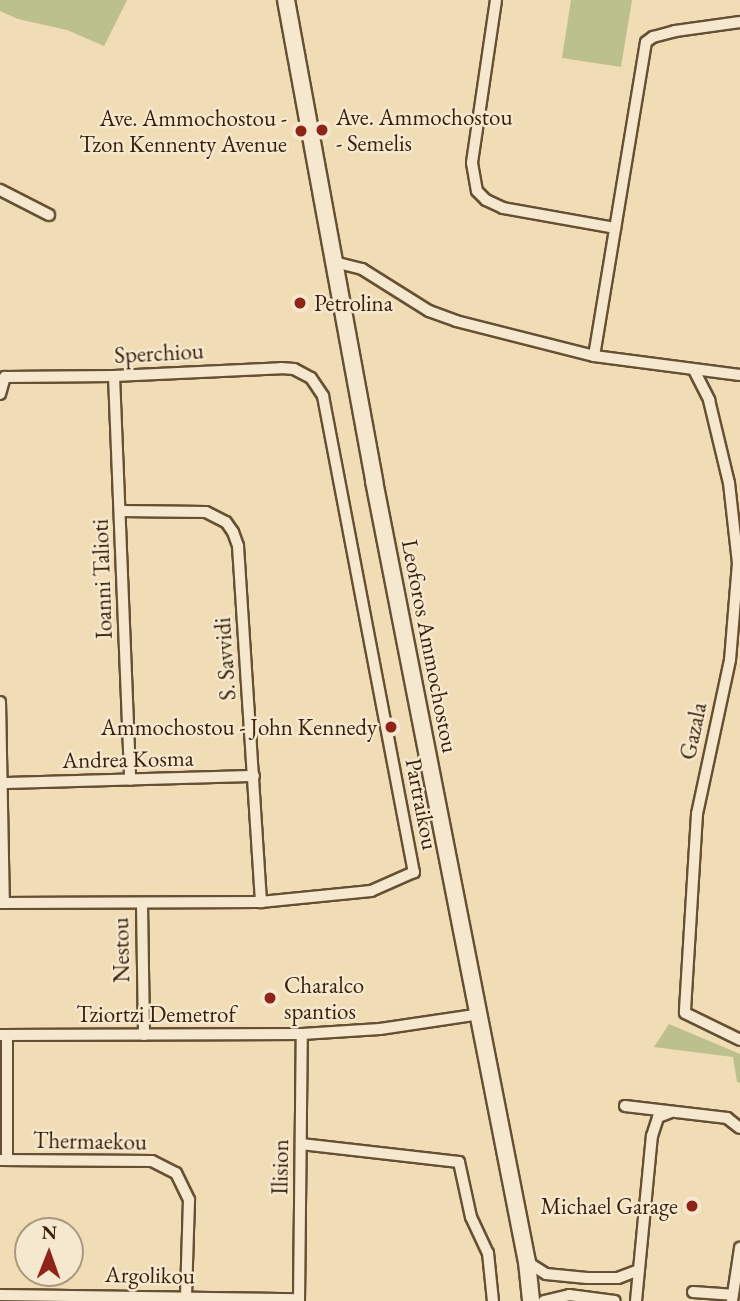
<!DOCTYPE html>
<style>
body{margin:0}
#map{position:relative;width:740px;height:1301px;overflow:hidden;background:#f0dcb5;font-family:"EB Garamond",serif}
div>[style]{position:absolute}
.green>*{inset:0;background:#bcc08c}
.roads{filter:drop-shadow(2px 0 #665033) drop-shadow(-2px 0 #665033) drop-shadow(0 2px #665033) drop-shadow(0 -2px #665033)}
.street>*{height:10px;margin:-5px;padding:0 5px;transform-origin:5px;border-radius:5px;background:#f5e8cf}
.secondary>*{height:16px;margin:-8px;padding:0 8px;transform-origin:8px;border-radius:8px;background:#f5e8cf}
.dots>*{width:19px;height:19px;translate:-50% -50%;box-sizing:border-box;border:4px solid #f5e8cf;border-radius:50%}
span{translate:-50% -50%;white-space:nowrap;text-align:center;line-height:1.15;-webkit-text-stroke:5px #f5e8cf;paint-order:stroke}
.poi-label{font-size:23px;color:#382108}
.left{translate:0 -50%;text-align:left}
.right{translate:-100% -50%;text-align:right}
.street-label{font-size:23px;color:#382108}
.north{position:absolute;left:14px;top:1217px;width:70px;height:70px;box-sizing:border-box;background:#f5e8cf;border:2px solid #a9987f;border-radius:50%;rotate:1deg;font-size:19px;font-weight:700;line-height:28px;text-align:center;color:#382108}
.north::after{content:'';display:block;margin:auto;width:24px;height:32px;background:#8f2418;clip-path:polygon(50% 0,100% 100%,50% 72%,0 100%)}
</style>
<div id="map">
<div class="green">
<div style="clip-path:polygon(0 0,127px 0,104px 46px,67px 30px,18px 19px,0 11px)"></div>
<div style="clip-path:polygon(571px 0,632px 0,621px 67px,562px 58px)"></div>
<div style="clip-path:polygon(669px 1024px,740px 1054px,740px 1083px,737px 1082px,733px 1057px,654px 1047px)"></div>
</div>
<div class="roads">
<div class="street">
<div style="left:496px;top:0;width:165px;rotate:98.4deg"></div>
<div style="left:472px;top:163px;width:28px;rotate:80deg"></div>
<div style="left:477px;top:191px;width:13px;rotate:45deg"></div>
<div style="left:486px;top:200px;width:19px;rotate:25deg"></div>
<div style="left:503px;top:208px;width:114px;rotate:10.1deg"></div>
<div style="left:0;top:190px;width:55px;rotate:27deg"></div>
<div style="left:334px;top:262px;width:29px;rotate:14deg"></div>
<div style="left:362px;top:269px;width:79px;rotate:32.1deg"></div>
<div style="left:429px;top:311px;width:29px;rotate:20deg"></div>
<div style="left:456px;top:321px;width:142px;rotate:14.2deg"></div>
<div style="left:594px;top:356px;width:147px;rotate:7.4deg"></div>
<div style="left:594px;top:356px;width:318px;rotate:-80.6deg"></div>
<div style="left:646px;top:42px;width:9px;rotate:-36deg"></div>
<div style="left:653px;top:37px;width:23px;rotate:-15deg"></div>
<div style="left:675px;top:31px;width:66px;rotate:-7.9deg"></div>
<div style="left:694px;top:370px;width:34px;rotate:63deg"></div>
<div style="left:709px;top:400px;width:85px;rotate:76.5deg"></div>
<div style="left:729px;top:483px;width:81px;rotate:83.6deg"></div>
<div style="left:738px;top:563px;width:97px;rotate:94.7deg"></div>
<div style="left:730px;top:660px;width:157px;rotate:102.1deg"></div>
<div style="left:697px;top:814px;width:199px;rotate:93.5deg"></div>
<div style="left:685px;top:1013px;width:61px;rotate:26.1deg"></div>
<div style="left:114px;top:376px;width:404px;rotate:87.7deg"></div>
<div style="left:0;top:394px;width:18px;rotate:-74deg"></div>
<div style="left:5px;top:377px;width:109px;rotate:-0.5deg"></div>
<div style="left:114px;top:376px;width:167px;rotate:-2.7deg"></div>
<div style="left:281px;top:368px;width:13px;rotate:4deg"></div>
<div style="left:294px;top:369px;width:19px;rotate:28deg"></div>
<div style="left:311px;top:378px;width:22px;rotate:56deg"></div>
<div style="left:323px;top:396px;width:485px;rotate:79.2deg"></div>
<div style="left:414px;top:872px;width:47px;rotate:156.2deg"></div>
<div style="left:371px;top:891px;width:111px;rotate:174.3deg"></div>
<div style="left:261px;top:902px;width:261px;rotate:179.8deg"></div>
<div style="left:121px;top:511px;width:85px;rotate:0.7deg"></div>
<div style="left:206px;top:512px;width:22px;rotate:27deg"></div>
<div style="left:226px;top:522px;width:12px;rotate:55deg"></div>
<div style="left:233px;top:532px;width:15px;rotate:70deg"></div>
<div style="left:238px;top:546px;width:357px;rotate:86.3deg"></div>
<div style="left:0;top:702px;width:201px;rotate:88.9deg"></div>
<div style="left:3px;top:783px;width:251px;rotate:-1.6deg"></div>
<div style="left:142px;top:905px;width:130px;rotate:89.1deg"></div>
<div style="left:0;top:1035px;width:302px;rotate:-0.2deg"></div>
<div style="left:302px;top:1034px;width:78px;rotate:-3.7deg"></div>
<div style="left:380px;top:1029px;width:101px;rotate:-8.5deg"></div>
<div style="left:7px;top:1036px;width:124px;rotate:90deg"></div>
<div style="left:625px;top:1106px;width:103px;rotate:6.7deg"></div>
<div style="left:727px;top:1118px;width:16px;rotate:38deg"></div>
<div style="left:301px;top:1144px;width:159px;rotate:6.5deg"></div>
<div style="left:459px;top:1162px;width:56px;rotate:77.7deg"></div>
<div style="left:471px;top:1217px;width:40px;rotate:65deg"></div>
<div style="left:488px;top:1253px;width:48px;rotate:84.1deg"></div>
<div style="left:0;top:1160px;width:152px;rotate:0.4deg"></div>
<div style="left:152px;top:1161px;width:27px;rotate:27deg"></div>
<div style="left:176px;top:1173px;width:30px;rotate:64deg"></div>
<div style="left:189px;top:1200px;width:96px;rotate:91.8deg"></div>
<div style="left:527px;top:1262px;width:22px;rotate:32deg"></div>
<div style="left:546px;top:1274px;width:41px;rotate:5.6deg"></div>
<div style="left:587px;top:1278px;width:31px"></div>
<div style="left:618px;top:1278px;width:22px;rotate:-21deg"></div>
<div style="left:693px;top:1292px;width:39px;rotate:4deg"></div>
<div style="left:0;top:1295px;width:299px;rotate:0.8deg"></div>
<div style="left:299px;top:1301px;width:267px;rotate:-89.4deg"></div>
<div style="left:544px;top:1301px;width:26px;rotate:-13deg"></div>
<div style="left:569px;top:1295px;width:46px;rotate:7.4deg"></div>
<div style="left:636px;top:1301px;width:166px;rotate:-84.5deg"></div>
<div style="left:652px;top:1136px;width:20px;rotate:-72deg"></div>
<div style="left:658px;top:1117px;width:12px;rotate:-20deg"></div>
<div style="left:732px;top:1301px;width:54px;rotate:-81.4deg"></div>
</div>
<div class="secondary">
<div style="left:286px;top:0;width:489px;rotate:79.6deg"></div>
<div style="left:374px;top:481px;width:796px;rotate:78.92deg"></div>
<div style="left:527px;top:1262px;width:39px;rotate:84deg"></div>
</div>
</div>
<div class="dots">
<div style="left:322px;top:130px;background:#8f2418"></div>
<div style="left:301px;top:131px;background:#8f2418"></div>
<div style="left:300px;top:303px;background:#8f2418"></div>
<div style="left:391px;top:727px;background:#8f2418"></div>
<div style="left:270px;top:998px;background:#8f2418"></div>
<div style="left:692px;top:1206px;background:#8f2418"></div>
</div>
<div class="poi-label">
<span class="left" style="left:336px;top:130px">Ave. Ammochostou<br>- Semelis</span>
<span class="right" style="left:287px;top:131px">Ave. Ammochostou -<br>Tzon Kennenty Avenue</span>
<span class="left" style="left:314px;top:303px">Petrolina</span>
<span class="right" style="left:377px;top:727px">Ammochostou - John Kennedy</span>
<span class="left" style="left:284px;top:998px">Charalco<br>spantios</span>
<span class="right" style="left:678px;top:1206px">Michael Garage</span>
</div>
<div class="street-label">
<span style="left:159px;top:353px;rotate:-3deg">Sperchiou</span>
<span style="left:102px;top:579px;rotate:-92deg">Ioanni Talioti</span>
<span style="left:430px;top:646px;rotate:79deg">Leoforos Ammochostou</span>
<span style="left:225px;top:659px;rotate:-94deg">S. Savvidi</span>
<span style="left:693px;top:731px;rotate:-78deg">Gazala</span>
<span style="left:128px;top:759px;rotate:-1deg">Andrea Kosma</span>
<span style="left:422px;top:804px;rotate:79deg">Partraikou</span>
<span style="left:121px;top:950px;rotate:-91deg">Nestou</span>
<span style="left:156px;top:1014px">Tziortzi Demetrof</span>
<span style="left:90px;top:1141px;rotate:1deg">Thermaekou</span>
<span style="left:280px;top:1167px;rotate:-89deg">Ilision</span>
<span style="left:150px;top:1275px;rotate:1deg">Argolikou</span>
</div>
<div class="north">N</div>
</div>
